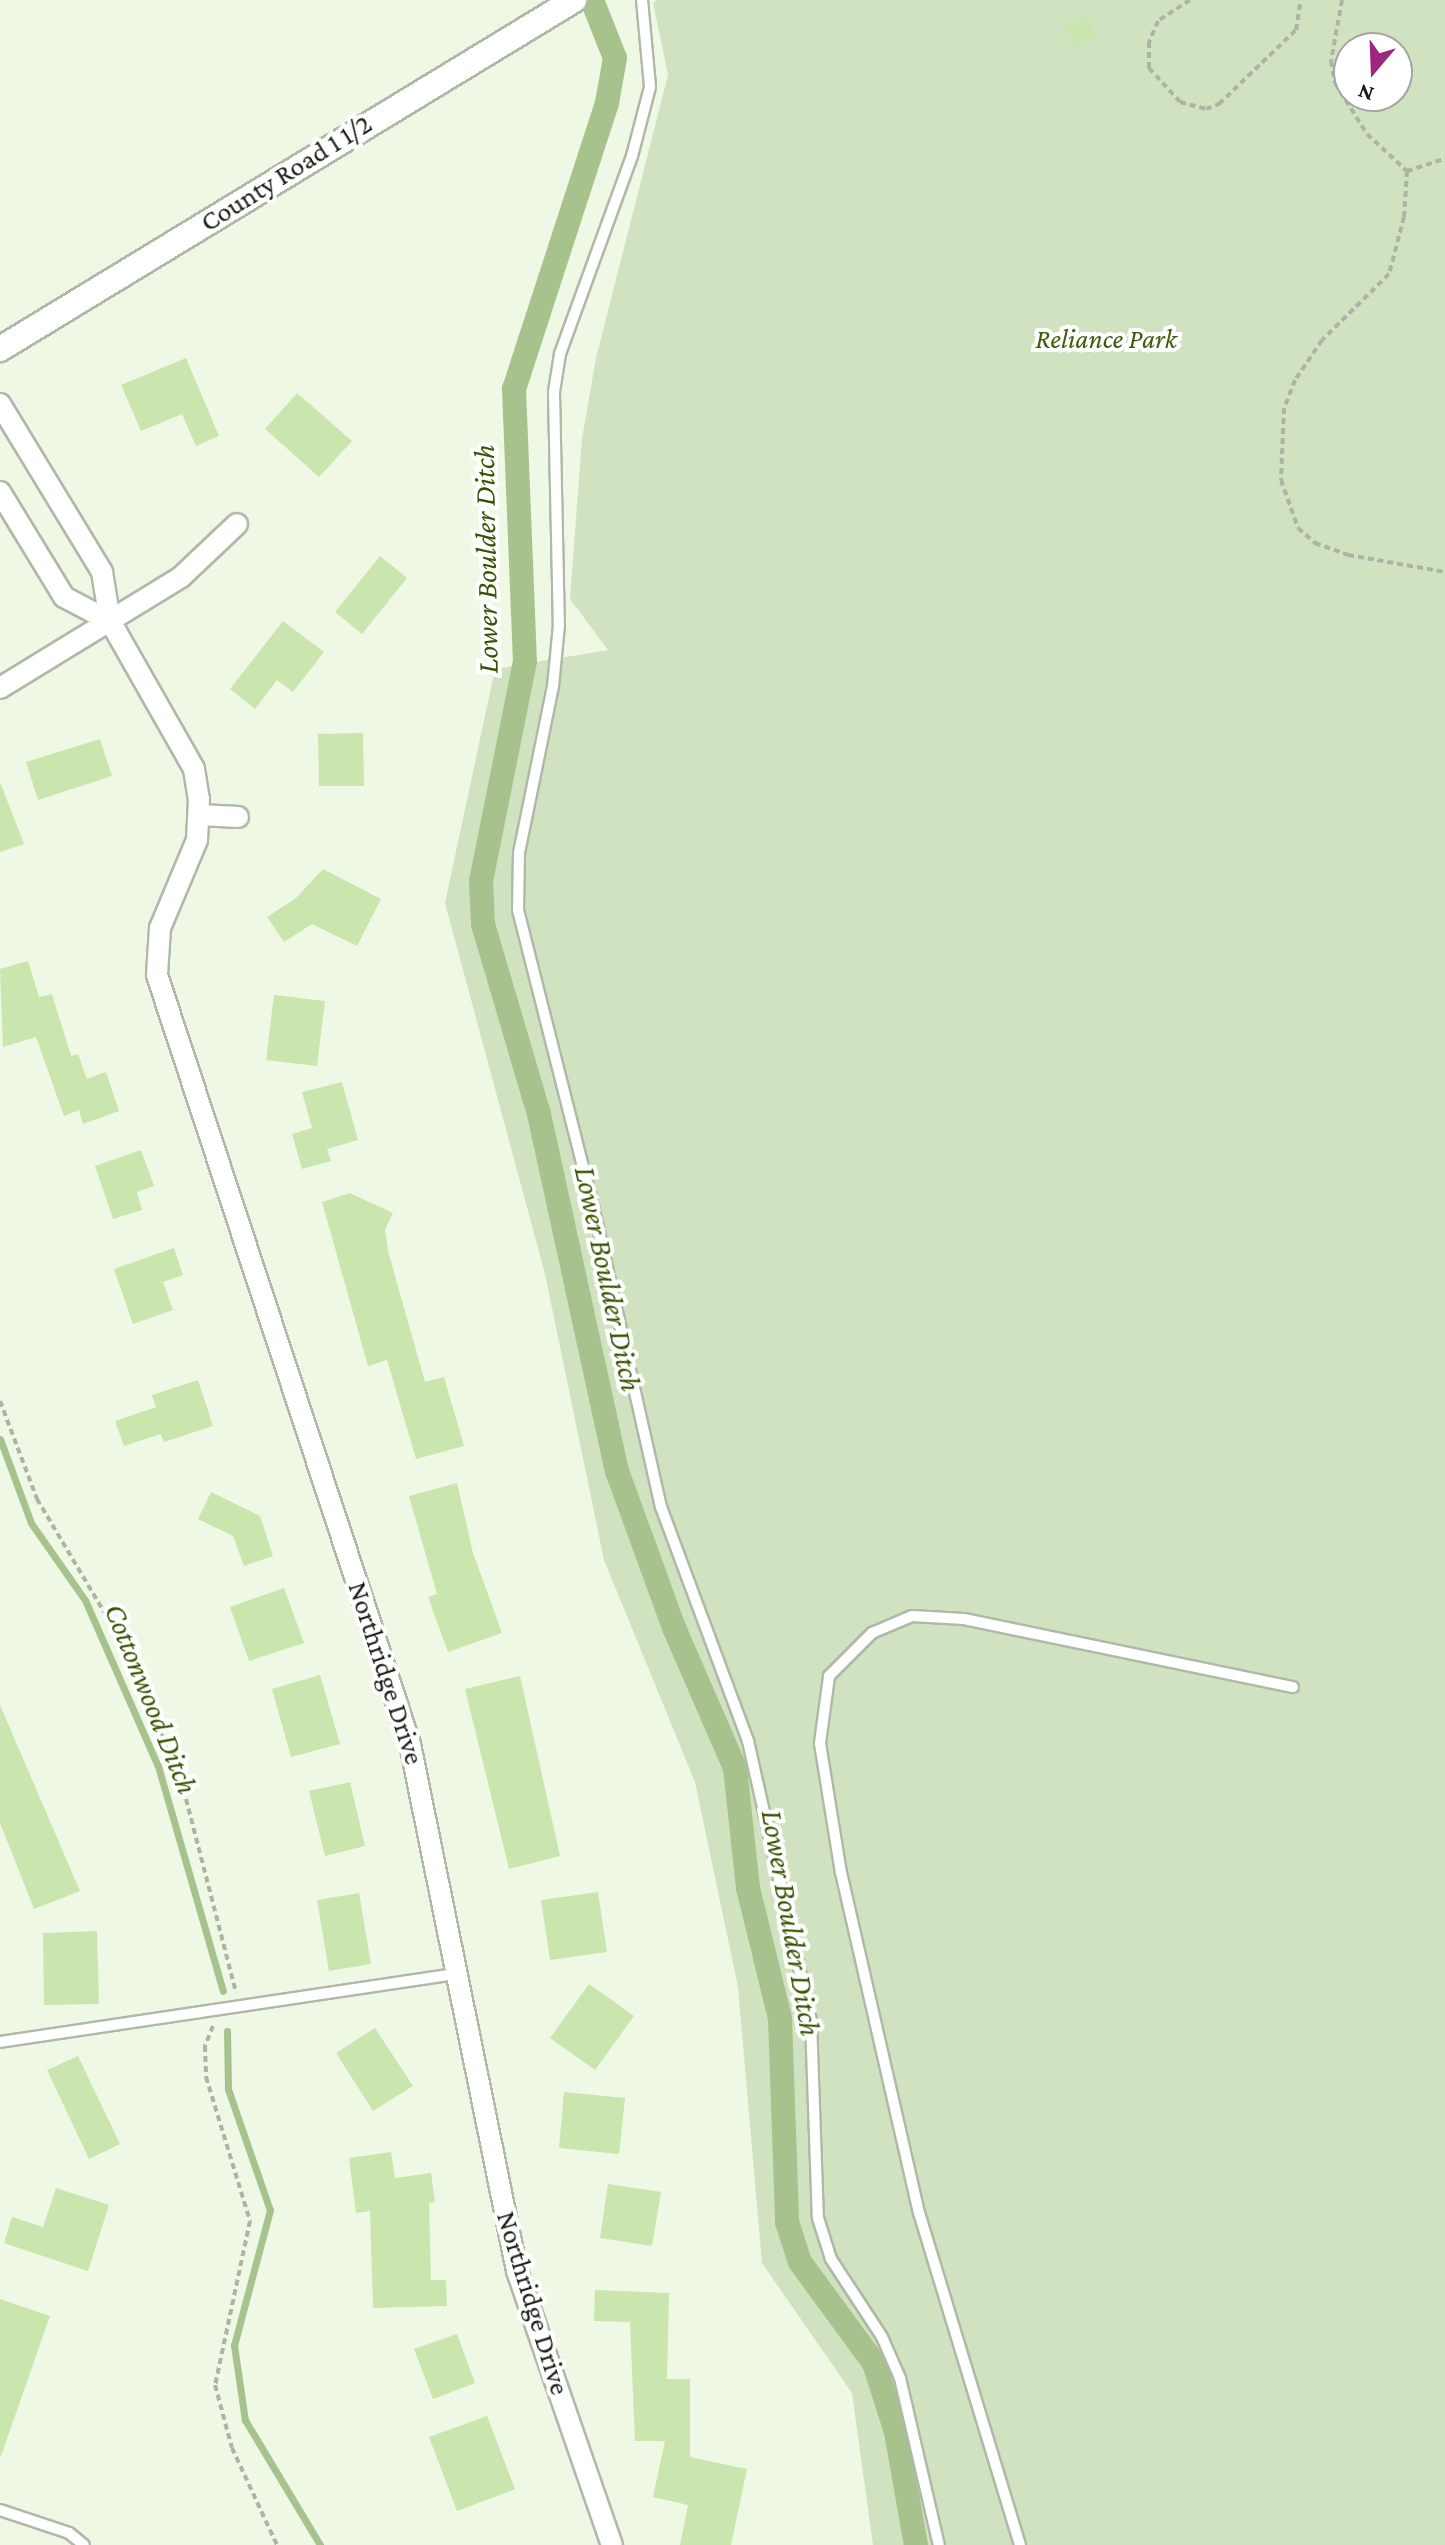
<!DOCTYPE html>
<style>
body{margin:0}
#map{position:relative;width:1445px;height:2545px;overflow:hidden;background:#eef8e5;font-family:"Crimson Pro",serif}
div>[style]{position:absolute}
.green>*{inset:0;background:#d0e2bf}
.stream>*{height:7px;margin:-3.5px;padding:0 3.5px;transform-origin:3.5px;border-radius:3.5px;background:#a7c28c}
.canal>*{height:24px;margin:-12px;padding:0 12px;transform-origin:12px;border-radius:12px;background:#a7c28c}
.building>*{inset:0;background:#cae6ae}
.path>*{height:4px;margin-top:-2px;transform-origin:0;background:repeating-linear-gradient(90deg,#acb4a5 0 6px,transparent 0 10px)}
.roads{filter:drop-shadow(2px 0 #b0b9a7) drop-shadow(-2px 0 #b0b9a7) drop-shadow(0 2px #b0b9a7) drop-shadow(0 -2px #b0b9a7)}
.service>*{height:10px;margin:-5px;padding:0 5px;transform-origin:5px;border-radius:5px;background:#fff}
.minor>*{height:20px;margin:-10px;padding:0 10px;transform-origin:10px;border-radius:10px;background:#fff}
.tertiary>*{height:24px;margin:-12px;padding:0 12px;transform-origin:12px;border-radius:12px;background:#fff}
span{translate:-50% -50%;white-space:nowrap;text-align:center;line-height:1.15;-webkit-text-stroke:8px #fff;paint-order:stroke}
.street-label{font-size:28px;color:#1a1d16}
.park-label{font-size:28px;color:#3c5c0a;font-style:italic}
.water-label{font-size:30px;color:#355400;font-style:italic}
.north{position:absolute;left:1333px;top:32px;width:80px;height:80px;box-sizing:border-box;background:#fff;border:2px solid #a3a5a2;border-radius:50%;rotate:199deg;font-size:22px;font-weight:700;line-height:32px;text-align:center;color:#1a1d16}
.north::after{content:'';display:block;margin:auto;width:28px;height:36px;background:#9d2680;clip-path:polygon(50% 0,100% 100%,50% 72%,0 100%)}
</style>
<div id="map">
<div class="green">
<div style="clip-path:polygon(evenodd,657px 0,1445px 0,1445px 2545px,873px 2545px,852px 2393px,762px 2263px,738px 1987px,695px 1782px,604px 1560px,545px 1274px,445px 903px,495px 669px,608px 650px,570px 599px,582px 439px,596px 358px,668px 75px,653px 3px,657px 0,1349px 48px,1397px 48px,1397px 96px,1349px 96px,1349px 48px)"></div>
</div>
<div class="stream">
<div style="left:0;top:1439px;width:90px;rotate:69.7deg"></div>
<div style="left:31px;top:1523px;width:94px;rotate:55deg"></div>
<div style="left:85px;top:1600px;width:181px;rotate:66.3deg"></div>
<div style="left:158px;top:1766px;width:234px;rotate:73.9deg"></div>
<div style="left:227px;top:2031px;width:58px;rotate:89deg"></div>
<div style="left:228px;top:2089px;width:128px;rotate:70.9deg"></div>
<div style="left:270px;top:2210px;width:140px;rotate:104.9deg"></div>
<div style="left:234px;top:2345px;width:76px;rotate:81.7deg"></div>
<div style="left:245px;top:2420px;width:146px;rotate:59deg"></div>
</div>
<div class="canal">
<div style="left:592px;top:0;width:62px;rotate:68.4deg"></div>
<div style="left:615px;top:58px;width:46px;rotate:100.1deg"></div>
<div style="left:607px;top:103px;width:301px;rotate:108deg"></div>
<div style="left:514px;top:389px;width:272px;rotate:87.7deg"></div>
<div style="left:525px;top:661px;width:224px;rotate:101.3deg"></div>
<div style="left:481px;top:881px;width:43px;rotate:87.3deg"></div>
<div style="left:483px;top:924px;width:198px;rotate:73.6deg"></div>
<div style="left:539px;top:1114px;width:365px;rotate:77.7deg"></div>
<div style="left:617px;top:1471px;width:169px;rotate:70deg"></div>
<div style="left:675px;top:1630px;width:150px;rotate:66.5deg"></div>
<div style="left:735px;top:1768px;width:121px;rotate:83.8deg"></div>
<div style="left:748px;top:1888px;width:134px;rotate:76.2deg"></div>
<div style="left:780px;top:2018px;width:204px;rotate:88deg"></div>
<div style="left:787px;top:2222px;width:42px;rotate:72deg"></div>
<div style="left:800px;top:2262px;width:125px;rotate:53.8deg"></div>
<div style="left:874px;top:2363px;width:72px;rotate:72.3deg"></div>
<div style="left:896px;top:2432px;width:115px;rotate:80deg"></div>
</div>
<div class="building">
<div style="clip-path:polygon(1087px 16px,1095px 36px,1074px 46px,1065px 26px)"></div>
<div style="clip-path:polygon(186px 358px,219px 436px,196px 446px,182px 414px,141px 431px,121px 385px)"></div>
<div style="clip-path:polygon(297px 393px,352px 441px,319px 477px,265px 429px)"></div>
<div style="clip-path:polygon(380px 556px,407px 578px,362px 634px,335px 612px)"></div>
<div style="clip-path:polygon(283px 621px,324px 652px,293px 692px,277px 680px,255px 709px,230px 689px)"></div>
<div style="clip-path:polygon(363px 733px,364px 786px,319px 786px,318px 734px)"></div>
<div style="clip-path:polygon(100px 739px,112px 776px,38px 800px,26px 762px)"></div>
<div style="clip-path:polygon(0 782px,24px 844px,0 852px)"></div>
<div style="clip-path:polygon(323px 869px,381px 899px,357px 946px,312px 924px,284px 942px,267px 917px,296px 898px)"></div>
<div style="clip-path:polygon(28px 961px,39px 997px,52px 994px,71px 1056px,78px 1054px,87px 1079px,106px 1072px,119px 1111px,83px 1124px,79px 1110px,64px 1116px,36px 1037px,3px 1047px,0 969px)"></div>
<div style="clip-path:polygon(274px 995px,325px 1001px,317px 1066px,266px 1060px)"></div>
<div style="clip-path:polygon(342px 1082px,358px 1140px,327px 1149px,331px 1161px,302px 1169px,292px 1134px,312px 1128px,302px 1092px)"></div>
<div style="clip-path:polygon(141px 1150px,154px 1186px,137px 1192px,142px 1210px,113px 1219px,95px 1166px)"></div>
<div style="clip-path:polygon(350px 1193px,393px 1213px,385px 1230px,388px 1251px,425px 1382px,444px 1377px,464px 1446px,416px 1459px,387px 1360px,368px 1366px,322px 1202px)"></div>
<div style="clip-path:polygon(174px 1248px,183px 1275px,163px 1282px,173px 1310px,133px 1324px,114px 1269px)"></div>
<div style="clip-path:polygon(198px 1380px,213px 1426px,164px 1442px,161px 1434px,124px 1446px,115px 1421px,156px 1407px,152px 1395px)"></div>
<div style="clip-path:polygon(457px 1483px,473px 1553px,502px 1633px,448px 1652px,428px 1597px,437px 1594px,409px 1496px)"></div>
<div style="clip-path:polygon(211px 1492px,260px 1516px,273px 1556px,244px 1566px,233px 1536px,198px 1519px)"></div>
<div style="clip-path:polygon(284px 1588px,304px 1643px,249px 1661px,230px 1607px)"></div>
<div style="clip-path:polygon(320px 1675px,340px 1744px,291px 1757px,272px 1689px)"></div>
<div style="clip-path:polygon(520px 1676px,560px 1856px,509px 1869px,465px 1689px)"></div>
<div style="clip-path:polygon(0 1705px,80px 1891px,34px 1909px,0 1823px)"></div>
<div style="clip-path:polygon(350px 1782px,365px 1846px,325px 1856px,309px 1791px)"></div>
<div style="clip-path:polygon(598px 1892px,607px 1952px,550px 1960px,541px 1900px)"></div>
<div style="clip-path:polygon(359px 1893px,371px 1964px,329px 1971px,317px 1900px)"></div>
<div style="clip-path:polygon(97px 1931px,99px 2004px,44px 2005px,43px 1933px)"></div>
<div style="clip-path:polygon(589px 1984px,634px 2016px,595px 2070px,550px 2038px)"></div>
<div style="clip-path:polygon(375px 2028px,413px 2086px,373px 2111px,336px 2053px)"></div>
<div style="clip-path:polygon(78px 2056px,120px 2144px,89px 2159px,47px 2070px)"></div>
<div style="clip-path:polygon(564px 2092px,625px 2098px,619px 2154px,559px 2148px)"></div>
<div style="clip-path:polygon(391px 2152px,395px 2178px,431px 2173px,435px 2202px,429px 2203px,431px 2280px,446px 2280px,447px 2306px,373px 2308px,370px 2211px,356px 2213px,349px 2158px)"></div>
<div style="clip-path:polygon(608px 2184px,661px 2192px,652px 2246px,600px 2238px)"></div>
<div style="clip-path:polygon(56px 2188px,109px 2205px,88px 2271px,4px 2243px,12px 2217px,43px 2227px)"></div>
<div style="clip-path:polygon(595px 2290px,669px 2293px,667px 2379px,690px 2379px,690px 2457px,747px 2469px,731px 2545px,680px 2545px,688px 2505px,653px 2497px,665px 2441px,635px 2441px,630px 2322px,594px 2321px)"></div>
<div style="clip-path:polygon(0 2299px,50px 2316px,1px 2456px,0 2456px)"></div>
<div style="clip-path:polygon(457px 2334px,475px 2383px,433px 2399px,414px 2349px)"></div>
<div style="clip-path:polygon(487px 2416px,515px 2489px,457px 2511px,429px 2437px)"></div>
</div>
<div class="path">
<div style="left:1190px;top:0;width:38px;rotate:147deg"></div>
<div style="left:1158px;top:21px;width:23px;rotate:113deg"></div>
<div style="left:1149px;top:42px;width:26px;rotate:90deg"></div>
<div style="left:1149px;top:68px;width:46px;rotate:47.6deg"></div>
<div style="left:1180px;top:102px;width:27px;rotate:15deg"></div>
<div style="left:1206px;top:109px;width:14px;rotate:-21deg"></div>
<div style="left:1219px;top:104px;width:107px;rotate:-43.9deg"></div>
<div style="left:1296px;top:30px;width:30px;rotate:-81deg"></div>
<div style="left:1342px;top:0;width:62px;rotate:100.2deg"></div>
<div style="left:1331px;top:61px;width:22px;rotate:80deg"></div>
<div style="left:1335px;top:83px;width:60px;rotate:57.9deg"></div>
<div style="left:1367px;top:134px;width:54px;rotate:42.8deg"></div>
<div style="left:1407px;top:171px;width:46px;rotate:93.7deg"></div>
<div style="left:1404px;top:217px;width:59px;rotate:104.7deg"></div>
<div style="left:1389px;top:274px;width:94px;rotate:135.4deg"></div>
<div style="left:1322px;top:340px;width:48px;rotate:124deg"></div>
<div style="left:1295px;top:380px;width:30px;rotate:111deg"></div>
<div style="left:1284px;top:408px;width:72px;rotate:92.4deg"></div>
<div style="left:1281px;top:480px;width:51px;rotate:70.5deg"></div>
<div style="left:1298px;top:528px;width:23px;rotate:41deg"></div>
<div style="left:1315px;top:543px;width:35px;rotate:20deg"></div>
<div style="left:1348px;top:555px;width:98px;rotate:9.9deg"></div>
<div style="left:1407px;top:171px;width:40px;rotate:-18deg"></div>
<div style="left:0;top:1401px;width:105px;rotate:69.3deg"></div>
<div style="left:37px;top:1499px;width:186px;rotate:59.3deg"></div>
<div style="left:132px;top:1659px;width:150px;rotate:68.9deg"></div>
<div style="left:186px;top:1799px;width:200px;rotate:75.5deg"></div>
<div style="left:213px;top:2026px;width:22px;rotate:112deg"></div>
<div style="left:205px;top:2046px;width:31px;rotate:88deg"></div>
<div style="left:206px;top:2077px;width:151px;rotate:73deg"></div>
<div style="left:250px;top:2221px;width:168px;rotate:102deg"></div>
<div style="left:215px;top:2385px;width:65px;rotate:74.9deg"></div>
<div style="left:232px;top:2448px;width:107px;rotate:65.1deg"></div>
</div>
<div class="roads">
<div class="service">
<div style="left:642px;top:0;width:87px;rotate:84.7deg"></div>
<div style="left:650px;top:87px;width:71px;rotate:104.6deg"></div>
<div style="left:632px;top:156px;width:211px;rotate:110deg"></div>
<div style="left:560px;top:354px;width:39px;rotate:99deg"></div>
<div style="left:554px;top:393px;width:232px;rotate:88.8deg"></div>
<div style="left:559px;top:625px;width:61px;rotate:95.6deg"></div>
<div style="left:553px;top:686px;width:170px;rotate:101.5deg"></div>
<div style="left:519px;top:853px;width:57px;rotate:91deg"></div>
<div style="left:518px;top:910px;width:309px;rotate:75.8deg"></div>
<div style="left:594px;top:1210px;width:304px;rotate:77.3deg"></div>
<div style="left:661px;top:1507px;width:250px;rotate:69.6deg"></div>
<div style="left:748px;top:1741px;width:287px;rotate:77.3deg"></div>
<div style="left:811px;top:2021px;width:197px;rotate:88deg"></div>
<div style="left:818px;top:2218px;width:43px;rotate:72.4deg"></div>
<div style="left:831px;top:2259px;width:93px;rotate:56.8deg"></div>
<div style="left:882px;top:2337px;width:45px;rotate:66.3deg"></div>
<div style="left:900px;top:2378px;width:171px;rotate:76.9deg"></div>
<div style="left:0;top:2042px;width:462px;rotate:-8.5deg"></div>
<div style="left:0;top:2510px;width:73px;rotate:18.4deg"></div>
<div style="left:69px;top:2533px;width:19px;rotate:39deg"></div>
<div style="left:1020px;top:2545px;width:347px;rotate:-106.9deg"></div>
<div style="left:919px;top:2213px;width:349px;rotate:-102.9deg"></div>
<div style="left:841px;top:1873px;width:132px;rotate:-99.2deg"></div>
<div style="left:820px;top:1743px;width:68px;rotate:-82.3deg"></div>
<div style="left:829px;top:1676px;width:61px;rotate:-45deg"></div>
<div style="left:872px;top:1633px;width:43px;rotate:-23deg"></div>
<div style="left:912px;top:1616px;width:52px;rotate:3.3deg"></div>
<div style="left:964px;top:1619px;width:336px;rotate:11.7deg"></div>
</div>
<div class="minor">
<div style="left:0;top:404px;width:197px;rotate:58.7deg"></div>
<div style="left:102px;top:572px;width:50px;rotate:80.7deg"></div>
<div style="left:110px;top:621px;width:170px;rotate:60.4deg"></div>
<div style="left:194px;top:769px;width:30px;rotate:81deg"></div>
<div style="left:199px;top:799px;width:41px;rotate:92.8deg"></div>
<div style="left:197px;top:840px;width:95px;rotate:112.8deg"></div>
<div style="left:160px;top:928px;width:47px;rotate:93.7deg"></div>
<div style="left:157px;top:975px;width:810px;rotate:71.79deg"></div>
<div style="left:410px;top:1744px;width:538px;rotate:78.52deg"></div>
<div style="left:517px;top:2271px;width:290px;rotate:70.9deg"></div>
<div style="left:0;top:492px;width:123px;rotate:58.6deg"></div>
<div style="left:64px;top:597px;width:52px;rotate:27.6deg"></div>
<div style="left:0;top:688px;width:212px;rotate:-31.5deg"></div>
<div style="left:181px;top:577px;width:77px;rotate:-43.4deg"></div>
<div style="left:200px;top:815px;width:38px;rotate:3deg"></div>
</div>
<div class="tertiary">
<div style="left:0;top:349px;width:672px;rotate:-31.3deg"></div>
</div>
</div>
<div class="street-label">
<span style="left:286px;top:173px;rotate:-32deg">County Road 1 1/2</span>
<span style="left:386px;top:1673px;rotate:72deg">Northridge Drive</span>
<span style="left:533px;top:2303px;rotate:73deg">Northridge Drive</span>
</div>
<div class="park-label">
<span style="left:1106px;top:339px">Reliance Park</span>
</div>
<div class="water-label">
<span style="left:486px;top:559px;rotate:-91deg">Lower Boulder Ditch</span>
<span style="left:608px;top:1279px;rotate:78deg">Lower Boulder Ditch</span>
<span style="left:151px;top:1699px;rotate:68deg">Cottonwood Ditch</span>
<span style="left:791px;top:1923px;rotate:80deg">Lower Boulder Ditch</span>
</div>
<div class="north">N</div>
</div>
